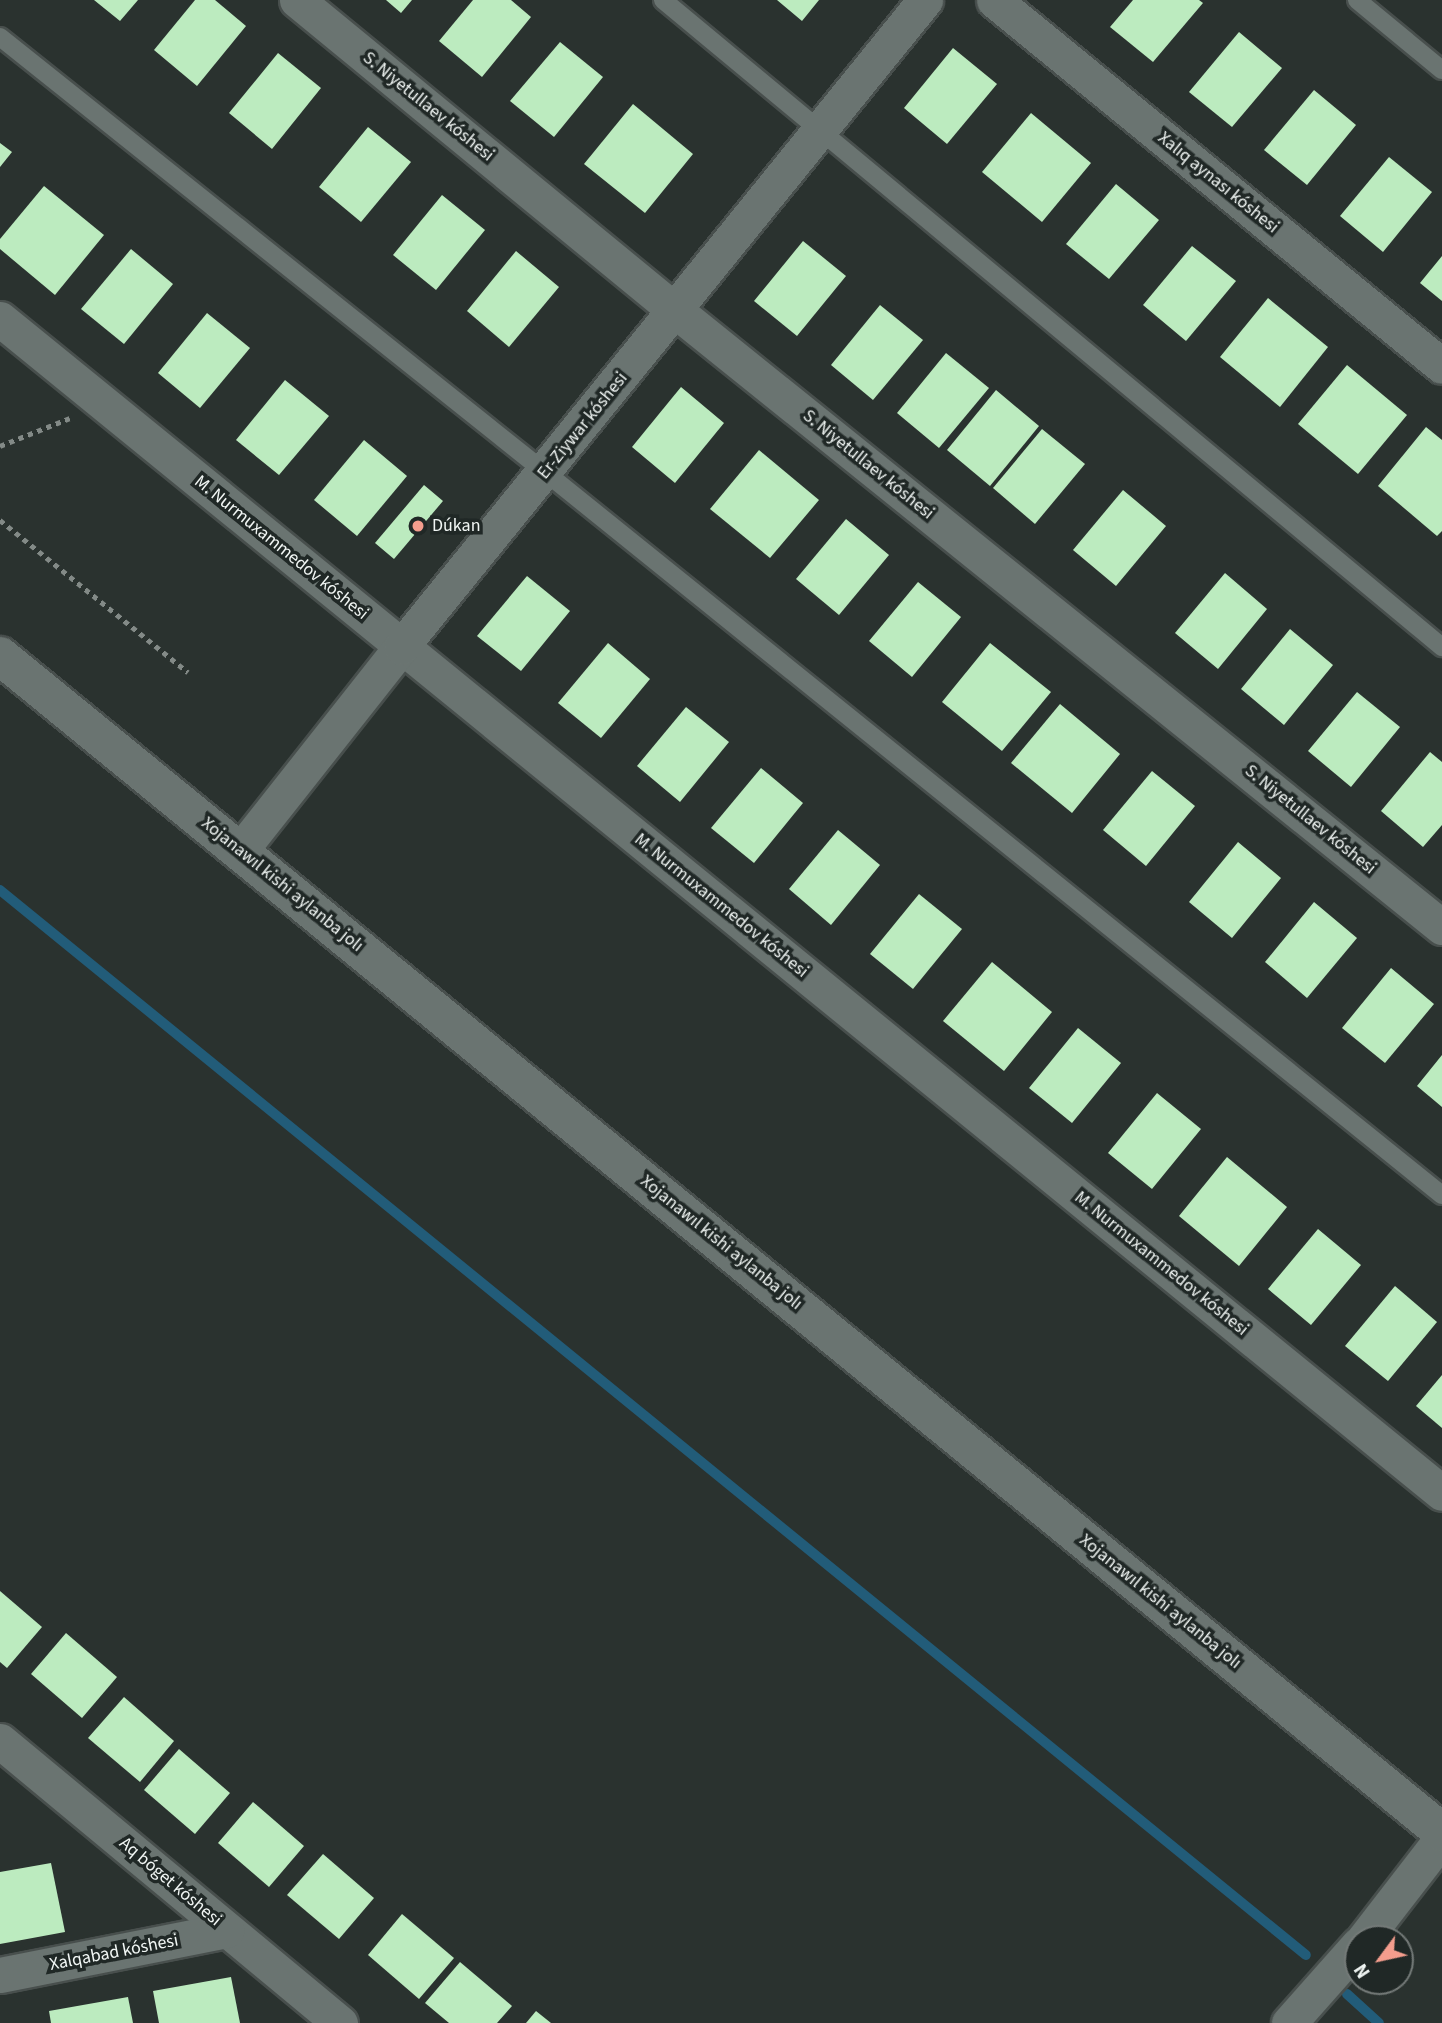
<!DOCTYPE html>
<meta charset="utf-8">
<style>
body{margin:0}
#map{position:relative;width:1442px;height:2023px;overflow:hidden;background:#2a322f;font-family:"Source Sans 3",sans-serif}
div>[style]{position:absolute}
.stream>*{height:10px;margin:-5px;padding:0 5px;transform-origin:5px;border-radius:5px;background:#225c79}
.building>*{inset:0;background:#bcebbf}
.path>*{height:4.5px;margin-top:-2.25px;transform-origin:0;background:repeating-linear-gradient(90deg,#838a87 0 5px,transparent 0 10px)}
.roads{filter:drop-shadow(2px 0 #484f4d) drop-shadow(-2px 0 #484f4d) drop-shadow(0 2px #484f4d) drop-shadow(0 -2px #484f4d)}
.service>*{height:18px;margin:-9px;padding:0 9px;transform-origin:9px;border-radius:9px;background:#6a7471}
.minor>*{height:35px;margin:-17.5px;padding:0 17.5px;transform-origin:17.5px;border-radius:17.5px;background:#6a7471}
.secondary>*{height:38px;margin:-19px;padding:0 19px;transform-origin:19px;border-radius:19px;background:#6a7471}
.dots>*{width:19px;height:19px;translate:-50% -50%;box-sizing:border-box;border:4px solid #202826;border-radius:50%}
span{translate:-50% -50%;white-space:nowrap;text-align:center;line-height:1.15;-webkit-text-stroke:7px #202826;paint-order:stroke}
.street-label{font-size:18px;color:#f1f6f4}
.poi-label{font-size:18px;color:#f1f6f4}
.left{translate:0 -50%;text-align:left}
.north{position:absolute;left:1344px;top:1925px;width:70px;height:70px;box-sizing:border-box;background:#202826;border:2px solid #747a78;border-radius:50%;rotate:237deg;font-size:19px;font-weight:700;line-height:28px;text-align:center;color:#f1f6f4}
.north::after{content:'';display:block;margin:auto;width:24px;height:32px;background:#f49d8d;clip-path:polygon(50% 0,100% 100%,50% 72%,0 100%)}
</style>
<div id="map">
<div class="stream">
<div style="left:0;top:890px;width:1685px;rotate:39.2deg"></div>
<div style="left:1347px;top:1994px;width:43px;rotate:42.2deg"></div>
</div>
<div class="building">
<div style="clip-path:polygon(94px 0,138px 0,120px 21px)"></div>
<div style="clip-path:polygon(195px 0,215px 0,246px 26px,197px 86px,154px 50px)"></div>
<div style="clip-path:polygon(386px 0,412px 0,401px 13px)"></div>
<div style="clip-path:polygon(473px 0,511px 0,531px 17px,482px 77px,439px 41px)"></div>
<div style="clip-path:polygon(777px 0,819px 0,802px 21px)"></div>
<div style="clip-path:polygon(1133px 0,1199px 0,1203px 3px,1153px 62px,1110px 27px)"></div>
<div style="clip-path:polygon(1239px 32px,1282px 68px,1232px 127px,1189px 92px)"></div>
<div style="clip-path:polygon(560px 42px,603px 77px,554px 137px,510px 101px)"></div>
<div style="clip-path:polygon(953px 48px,997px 84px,947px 144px,904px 108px)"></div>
<div style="clip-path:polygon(278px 53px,321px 88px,272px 149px,229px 113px)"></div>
<div style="clip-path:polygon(1314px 90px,1356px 125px,1307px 185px,1264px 150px)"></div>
<div style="clip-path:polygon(633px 104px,693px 154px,645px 213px,584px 164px)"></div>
<div style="clip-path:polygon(1031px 113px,1091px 163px,1042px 222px,982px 172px)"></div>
<div style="clip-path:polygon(368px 127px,411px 162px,361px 222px,319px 187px)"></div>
<div style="clip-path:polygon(0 143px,12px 152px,0 167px)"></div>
<div style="clip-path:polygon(1389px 157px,1432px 192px,1383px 252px,1340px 216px)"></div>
<div style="clip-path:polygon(1116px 184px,1159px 220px,1109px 279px,1066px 244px)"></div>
<div style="clip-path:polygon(44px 186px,104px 235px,55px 295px,0 249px,0 239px)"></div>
<div style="clip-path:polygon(442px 195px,485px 230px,436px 290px,393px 255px)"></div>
<div style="clip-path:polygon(803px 241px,846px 276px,797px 336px,754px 301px)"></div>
<div style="clip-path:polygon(1192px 246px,1236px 281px,1186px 341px,1143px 305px)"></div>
<div style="clip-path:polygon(131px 249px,173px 284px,124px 344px,81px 309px)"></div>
<div style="clip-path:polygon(516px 251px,559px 287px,509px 347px,467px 311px)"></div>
<div style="clip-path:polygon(1442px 256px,1442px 301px,1420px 283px)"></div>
<div style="clip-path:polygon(1268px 298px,1328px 347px,1280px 407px,1220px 357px)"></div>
<div style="clip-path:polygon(880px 305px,923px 340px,873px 400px,831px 365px)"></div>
<div style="clip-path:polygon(207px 313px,250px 348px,200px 408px,158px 373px)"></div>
<div style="clip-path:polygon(946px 353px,989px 388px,939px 448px,897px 413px)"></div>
<div style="clip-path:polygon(1347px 365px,1407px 415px,1358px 474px,1298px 424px)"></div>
<div style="clip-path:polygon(285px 380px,329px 416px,279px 475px,236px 440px)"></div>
<div style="clip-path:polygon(681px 387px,724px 423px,675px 483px,632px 447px)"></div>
<div style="clip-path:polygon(996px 390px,1039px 426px,990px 486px,947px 450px)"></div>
<div style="clip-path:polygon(1426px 427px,1442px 440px,1442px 531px,1437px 536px,1378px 486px)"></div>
<div style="clip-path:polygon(1042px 429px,1085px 464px,1035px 524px,993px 488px)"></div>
<div style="clip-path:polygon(364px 440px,407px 476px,357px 536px,314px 500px)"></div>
<div style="clip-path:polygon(759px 450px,819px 500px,770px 558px,710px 509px)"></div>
<div style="clip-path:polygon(424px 485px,443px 501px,394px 559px,375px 543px)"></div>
<div style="clip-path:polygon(1123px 490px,1166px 526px,1116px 586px,1073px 550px)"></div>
<div style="clip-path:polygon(846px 519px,889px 555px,839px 615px,796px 579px)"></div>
<div style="clip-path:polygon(1225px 573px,1267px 609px,1218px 669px,1175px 633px)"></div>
<div style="clip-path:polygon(527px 576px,570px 611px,521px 671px,477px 636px)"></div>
<div style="clip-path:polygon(918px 582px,961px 617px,912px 677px,869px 641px)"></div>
<div style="clip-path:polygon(1290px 629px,1333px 665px,1284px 725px,1241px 689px)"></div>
<div style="clip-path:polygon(608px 643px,650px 679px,601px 738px,558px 703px)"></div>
<div style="clip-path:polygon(990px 643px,1051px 692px,1002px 751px,942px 702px)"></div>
<div style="clip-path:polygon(1357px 692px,1400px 727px,1351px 787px,1308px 751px)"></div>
<div style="clip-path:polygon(1060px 704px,1120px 754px,1072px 813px,1011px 763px)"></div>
<div style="clip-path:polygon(686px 707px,729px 742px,680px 802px,637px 766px)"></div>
<div style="clip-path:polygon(1430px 752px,1442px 762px,1442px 825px,1423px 847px,1381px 811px)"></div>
<div style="clip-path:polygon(761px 768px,803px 803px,754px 863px,711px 828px)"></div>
<div style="clip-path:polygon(1152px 771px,1195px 806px,1146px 866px,1103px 830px)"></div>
<div style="clip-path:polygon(838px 830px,880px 865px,831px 925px,789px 889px)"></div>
<div style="clip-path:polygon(1238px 842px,1281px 878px,1232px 938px,1189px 902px)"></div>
<div style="clip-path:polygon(919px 894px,962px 929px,913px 989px,870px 954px)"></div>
<div style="clip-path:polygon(1314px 902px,1357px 938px,1307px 998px,1265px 962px)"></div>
<div style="clip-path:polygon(992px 962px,1052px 1012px,1004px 1071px,943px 1021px)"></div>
<div style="clip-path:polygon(1391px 968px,1434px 1004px,1385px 1063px,1342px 1028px)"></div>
<div style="clip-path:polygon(1078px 1028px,1121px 1063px,1072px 1123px,1029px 1088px)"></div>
<div style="clip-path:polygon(1442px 1055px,1442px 1107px,1417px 1086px)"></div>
<div style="clip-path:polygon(1157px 1093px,1201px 1129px,1152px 1189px,1108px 1153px)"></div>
<div style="clip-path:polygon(1227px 1157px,1287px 1207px,1239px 1266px,1179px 1216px)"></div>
<div style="clip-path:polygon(1318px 1229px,1361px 1265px,1311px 1325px,1268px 1289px)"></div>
<div style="clip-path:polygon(1395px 1286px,1437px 1322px,1388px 1381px,1345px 1346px)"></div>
<div style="clip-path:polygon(1442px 1375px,1442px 1428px,1416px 1406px)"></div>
<div style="clip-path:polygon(0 1591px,42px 1627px,7px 1668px,0 1662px)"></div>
<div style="clip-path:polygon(66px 1633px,117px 1677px,82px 1718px,31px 1674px)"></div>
<div style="clip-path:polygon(124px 1697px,174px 1741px,140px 1782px,88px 1738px)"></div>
<div style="clip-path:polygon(179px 1749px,230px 1793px,195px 1834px,144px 1790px)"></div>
<div style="clip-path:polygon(253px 1802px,304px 1846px,269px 1887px,218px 1843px)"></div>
<div style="clip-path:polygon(323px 1854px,374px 1898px,339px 1939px,287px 1895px)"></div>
<div style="clip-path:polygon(51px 1863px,65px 1932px,0 1944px,0 1872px)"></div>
<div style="clip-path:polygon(402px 1914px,454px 1958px,419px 1999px,368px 1955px)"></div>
<div style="clip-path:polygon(460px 1962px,512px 2006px,497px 2023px,449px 2023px,425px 2003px)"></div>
<div style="clip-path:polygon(231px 1977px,240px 2023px,159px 2023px,153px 1991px)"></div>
<div style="clip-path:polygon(128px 1997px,133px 2023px,51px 2023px,49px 2011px)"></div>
<div style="clip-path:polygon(536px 2011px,551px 2023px,526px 2023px)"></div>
</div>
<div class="path">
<div style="left:0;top:446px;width:75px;rotate:-21.8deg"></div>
<div style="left:0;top:520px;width:242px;rotate:39deg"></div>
</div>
<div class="roads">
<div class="service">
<div style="left:663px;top:0;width:1013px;rotate:39.71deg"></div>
<div style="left:1357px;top:0;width:110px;rotate:39.5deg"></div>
<div style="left:0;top:37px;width:697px;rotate:38.6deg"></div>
<div style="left:545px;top:472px;width:1152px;rotate:38.87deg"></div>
</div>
<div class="minor">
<div style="left:297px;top:0;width:490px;rotate:39.4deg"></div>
<div style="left:676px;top:311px;width:983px;rotate:38.81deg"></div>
<div style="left:994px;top:0;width:578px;rotate:39.25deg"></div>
<div style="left:0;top:319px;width:1859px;rotate:39.15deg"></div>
<div style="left:240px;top:851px;width:260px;rotate:-51.7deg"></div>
<div style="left:401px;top:647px;width:833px;rotate:-51deg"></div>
<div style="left:0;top:1741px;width:442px;rotate:39.7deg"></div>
<div style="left:1364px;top:1939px;width:128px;rotate:-52.3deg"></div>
<div style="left:0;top:1975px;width:231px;rotate:-11.2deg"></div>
<div style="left:1289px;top:2023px;width:104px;rotate:-48.5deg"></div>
</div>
<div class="secondary">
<div style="left:0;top:656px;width:1861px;rotate:39.2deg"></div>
</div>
</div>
<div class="dots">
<div style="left:418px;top:526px;background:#f49d8d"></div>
</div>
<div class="street-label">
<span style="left:428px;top:107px;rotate:39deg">S. Niyetullaev kóshesi</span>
<span style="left:1218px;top:183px;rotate:39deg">Xalıq aynası kóshesi</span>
<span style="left:583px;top:426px;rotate:-51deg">Er-Ziywar kóshesi</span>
<span style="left:868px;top:465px;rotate:39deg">S. Niyetullaev kóshesi</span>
<span style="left:281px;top:548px;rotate:39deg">M. Nurmuxammedov kóshesi</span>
<span style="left:1310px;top:820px;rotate:39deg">S. Niyetullaev kóshesi</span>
<span style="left:282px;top:885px;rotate:39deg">Xojanawıl kishi aylanba jolı</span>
<span style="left:721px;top:906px;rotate:39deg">M. Nurmuxammedov kóshesi</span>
<span style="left:721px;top:1243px;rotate:39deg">Xojanawıl kishi aylanba jolı</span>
<span style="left:1161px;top:1264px;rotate:39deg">M. Nurmuxammedov kóshesi</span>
<span style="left:1160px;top:1602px;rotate:39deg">Xojanawıl kishi aylanba jolı</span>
<span style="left:170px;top:1882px;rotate:40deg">Aq bóget kóshesi</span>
<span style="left:114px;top:1953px;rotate:-11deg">Xalqabad kóshesi</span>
</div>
<div class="poi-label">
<span class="left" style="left:432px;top:526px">Dúkan</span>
</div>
<div class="north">N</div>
</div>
